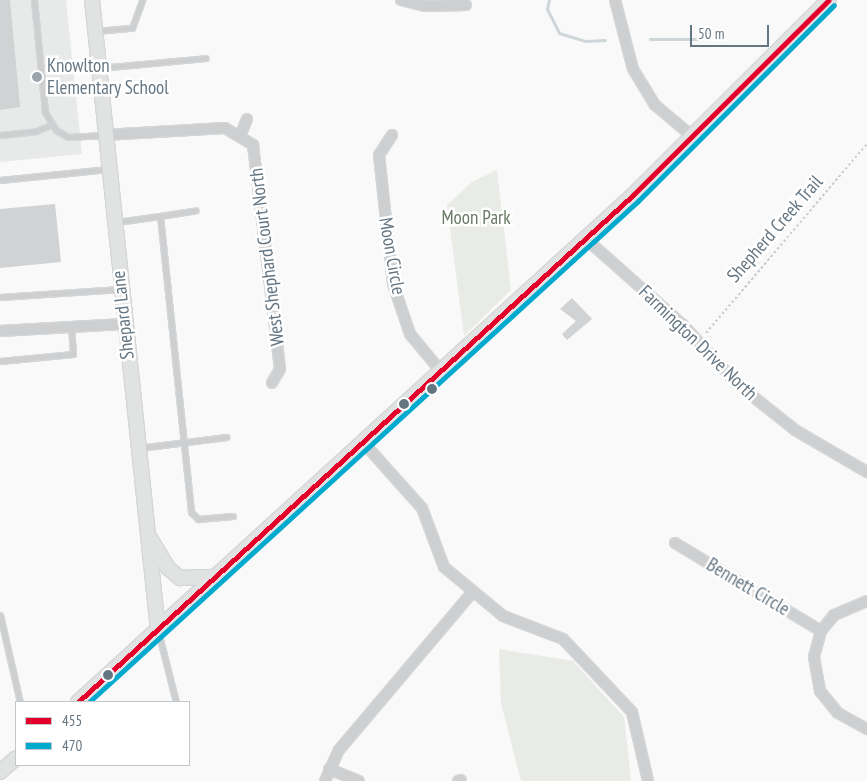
<!DOCTYPE html>
<style>
body{margin:0}
#map{position:relative;width:867px;height:781px;overflow:hidden;background:#f9f9f9;font-family:"PT Sans Narrow",sans-serif}
div>[style]{position:absolute}
.built>*{inset:0;background:#e8e9e9}
.green>*{inset:0;background:#e8ebe6}
.stream>*{height:3px;margin:-1.5px;padding:0 1.5px;transform-origin:1.5px;border-radius:1.5px;background:#ced6d9}
.building>*{inset:0;background:#d0d2d3}
.path>*{height:2px;margin-top:-1px;transform-origin:0;background:repeating-linear-gradient(90deg,#cbcccd 0 2.5px,transparent 0 5px)}
.roads{filter:drop-shadow(1px 0 #d5d6d7) drop-shadow(-1px 0 #d5d6d7) drop-shadow(0 1px #d5d6d7) drop-shadow(0 -1px #d5d6d7)}
.lane>*{height:5px;margin:-2.5px;padding:0 2.5px;transform-origin:2.5px;border-radius:2.5px;background:#cecfd0}
.street>*{height:10px;margin:-5px;padding:0 5px;transform-origin:5px;border-radius:5px;background:#cecfd0}
.secondary>*{height:14px;margin:-7px;padding:0 7px;transform-origin:7px;border-radius:7px;background:#e1e2e2}
.bus-1>*{height:5px;margin:-2.5px;padding:0 2.5px;transform-origin:2.5px;border-radius:2.5px;background:#e4002b}
.bus-2>*{height:5px;margin:-2.5px;padding:0 2.5px;transform-origin:2.5px;border-radius:2.5px;background:#00a9ce}
.dots>*{width:14px;height:14px;translate:-50% -50%;box-sizing:border-box;border:2px solid #fff;border-radius:50%}
span{translate:-50% -50%;white-space:nowrap;text-align:center;line-height:1.15;-webkit-text-stroke:5px #fff;paint-order:stroke}
.poi-label{font-size:19px;color:#657683}
.left{translate:0 -50%;text-align:left}
.park-label{font-size:19px;color:#687a64}
.street-label{font-size:19px;color:#657683}
.legend{position:absolute;left:15px;top:701px;width:175px;height:65px;box-sizing:border-box;background:#fff;border:1px solid #c1c8cd;margin:0;padding:6px 9px;list-style:none;font-size:15px;color:#657683}
.legend li{display:flex;align-items:center;gap:10px;height:25px}
.legend b{width:25px;border:1px solid #c1c8cd}
.scale{position:absolute;left:690px;top:25px;width:79px;height:22px;box-sizing:border-box;border:2px solid #657683;border-top:0;padding-left:6px;font-size:15px;line-height:18px;white-space:nowrap;color:#657683;-webkit-text-stroke:4px #fff;paint-order:stroke}
</style>
<div id="map">
<div class="built">
<div style="clip-path:polygon(0 0,66px 0,82px 154px,0 162px)"></div>
</div>
<div class="green">
<div style="clip-path:polygon(497px 170px,511px 290px,464px 336px,447px 205px,472px 182px)"></div>
<div style="clip-path:polygon(499px 649px,573px 661px,624px 717px,631px 781px,521px 781px,501px 703px)"></div>
</div>
<div class="stream">
<div style="left:549px;top:0;width:9px;rotate:103deg"></div>
<div style="left:547px;top:9px;width:27px;rotate:63deg"></div>
<div style="left:559px;top:33px;width:28px;rotate:17deg"></div>
<div style="left:586px;top:41px;width:19px;rotate:-3deg"></div>
<div style="left:650px;top:39px;width:51px"></div>
</div>
<div class="building">
<div style="clip-path:polygon(0 0,10px 0,20px 107px,0 110px)"></div>
<div style="clip-path:polygon(55px 204px,61px 262px,0 268px,0 209px)"></div>
<div style="clip-path:polygon(572px 298px,592px 319px,567px 340px,562px 334px,576px 321px,560px 309px)"></div>
</div>
<div class="path">
<div style="left:706px;top:333px;width:248px;rotate:-49.6deg"></div>
</div>
<div class="roads">
<div class="lane">
<div style="left:34px;top:0;width:113px;rotate:84.4deg"></div>
<div style="left:45px;top:112px;width:21px;rotate:59deg"></div>
<div style="left:56px;top:130px;width:14px;rotate:30deg"></div>
<div style="left:68px;top:137px;width:36px;rotate:-3deg"></div>
<div style="left:96px;top:31px;width:36px;rotate:-5deg"></div>
<div style="left:132px;top:28px;width:30px;rotate:-70deg"></div>
<div style="left:99px;top:68px;width:107px;rotate:-5.3deg"></div>
<div style="left:0;top:135px;width:36px;rotate:-6deg"></div>
<div style="left:36px;top:131px;width:18px;rotate:-22deg"></div>
<div style="left:0;top:180px;width:109px;rotate:-5.8deg"></div>
<div style="left:160px;top:216px;width:36px;rotate:-9deg"></div>
<div style="left:117px;top:222px;width:43px;rotate:-7.9deg"></div>
<div style="left:160px;top:216px;width:298px;rotate:84deg"></div>
<div style="left:191px;top:512px;width:10px;rotate:45deg"></div>
<div style="left:198px;top:519px;width:35px;rotate:-5deg"></div>
<div style="left:0;top:297px;width:121px;rotate:-3.8deg"></div>
<div style="left:0;top:361px;width:73px;rotate:-5.5deg"></div>
<div style="left:73px;top:354px;width:27px;rotate:-94deg"></div>
<div style="left:139px;top:448px;width:88px;rotate:-7.2deg"></div>
<div style="left:0;top:615px;width:89px;rotate:77.1deg"></div>
<div style="left:158px;top:631px;width:73px;rotate:75.8deg"></div>
</div>
<div class="street">
<div style="left:401px;top:0;width:25px;rotate:14deg"></div>
<div style="left:425px;top:6px;width:41px;rotate:-1.4deg"></div>
<div style="left:615px;top:0;width:71px;rotate:75.4deg"></div>
<div style="left:633px;top:69px;width:42px;rotate:58.6deg"></div>
<div style="left:655px;top:105px;width:48px;rotate:40deg"></div>
<div style="left:241px;top:134px;width:16px;rotate:-68deg"></div>
<div style="left:104px;top:135px;width:121px;rotate:-3.3deg"></div>
<div style="left:225px;top:128px;width:33px;rotate:31deg"></div>
<div style="left:253px;top:145px;width:226px;rotate:83.1deg"></div>
<div style="left:280px;top:369px;width:16px;rotate:120deg"></div>
<div style="left:392px;top:135px;width:24px;rotate:123deg"></div>
<div style="left:379px;top:155px;width:130px;rotate:83.8deg"></div>
<div style="left:393px;top:284px;width:53px;rotate:71.2deg"></div>
<div style="left:410px;top:334px;width:45px;rotate:50.4deg"></div>
<div style="left:585px;top:238px;width:130px;rotate:41.6deg"></div>
<div style="left:682px;top:324px;width:80px;rotate:47.5deg"></div>
<div style="left:736px;top:383px;width:75px;rotate:38.5deg"></div>
<div style="left:795px;top:430px;width:83px;rotate:30.3deg"></div>
<div style="left:0;top:331px;width:124px;rotate:-3.2deg"></div>
<div style="left:362px;top:441px;width:90px;rotate:48.2deg"></div>
<div style="left:422px;top:508px;width:63px;rotate:69.6deg"></div>
<div style="left:444px;top:567px;width:77px;rotate:39.7deg"></div>
<div style="left:503px;top:616px;width:64px;rotate:21deg"></div>
<div style="left:563px;top:639px;width:100px;rotate:46.6deg"></div>
<div style="left:632px;top:712px;width:71px;rotate:76.9deg"></div>
<div style="left:675px;top:543px;width:170px;rotate:31.1deg"></div>
<div style="left:867px;top:601px;width:36px;rotate:157deg"></div>
<div style="left:834px;top:615px;width:21px;rotate:129deg"></div>
<div style="left:821px;top:631px;width:27px;rotate:105deg"></div>
<div style="left:814px;top:657px;width:35px;rotate:80deg"></div>
<div style="left:820px;top:691px;width:28px;rotate:51deg"></div>
<div style="left:838px;top:713px;width:33px;rotate:29deg"></div>
<div style="left:329px;top:769px;width:32px;rotate:22deg"></div>
<div style="left:325px;top:781px;width:34px;rotate:-66deg"></div>
<div style="left:339px;top:750px;width:204px;rotate:-49.8deg"></div>
<div style="left:458px;top:781px;width:3px;rotate:-18deg"></div>
</div>
<div class="secondary">
<div style="left:92px;top:0;width:633px;rotate:84.02deg"></div>
<div style="left:150px;top:538px;width:35px;rotate:59deg"></div>
<div style="left:168px;top:568px;width:16px;rotate:40deg"></div>
<div style="left:180px;top:578px;width:35px;rotate:-2deg"></div>
<div style="left:78px;top:702px;width:752px;rotate:-42.41deg"></div>
<div style="left:633px;top:195px;width:276px;rotate:-44.9deg"></div>
<div style="left:0;top:772px;width:21px;rotate:-41deg"></div>
</div>
</div>
<div class="bus-1">
<div style="left:78px;top:702px;width:752px;rotate:-42.41deg"></div>
<div style="left:633px;top:195px;width:276px;rotate:-44.9deg"></div>
</div>
<div class="bus-2">
<div style="left:89px;top:702px;width:743px;rotate:-42.38deg"></div>
<div style="left:638px;top:201px;width:277px;rotate:-45deg"></div>
</div>
<div class="dots">
<div style="left:37px;top:77px;background:#99a4ac"></div>
<div style="left:432px;top:389px;background:#657683"></div>
<div style="left:404px;top:404px;background:#657683"></div>
<div style="left:108px;top:675px;background:#657683"></div>
</div>
<div class="poi-label">
<span class="left" style="left:47px;top:77px">Knowlton<br>Elementary School</span>
</div>
<div class="park-label">
<span style="left:476px;top:218px">Moon Park</span>
</div>
<div class="street-label">
<span style="left:775px;top:229px;rotate:-49deg">Shepherd Creek Trail</span>
<span style="left:392px;top:256px;rotate:80deg">Moon Circle</span>
<span style="left:267px;top:257px;rotate:-97deg">West Shephard Court North</span>
<span style="left:123px;top:315px;rotate:-96deg">Shepard Lane</span>
<span style="left:698px;top:343px;rotate:44deg">Farmington Drive North</span>
<span style="left:748px;top:587px;rotate:31deg">Bennett Circle</span>
</div>
<ul class="legend">
<li><b style="height:6px;background:#e4002b"></b>455</li>
<li><b style="height:6px;background:#00a9ce"></b>470</li>
</ul>
<div class="scale">50 m</div>
</div>
